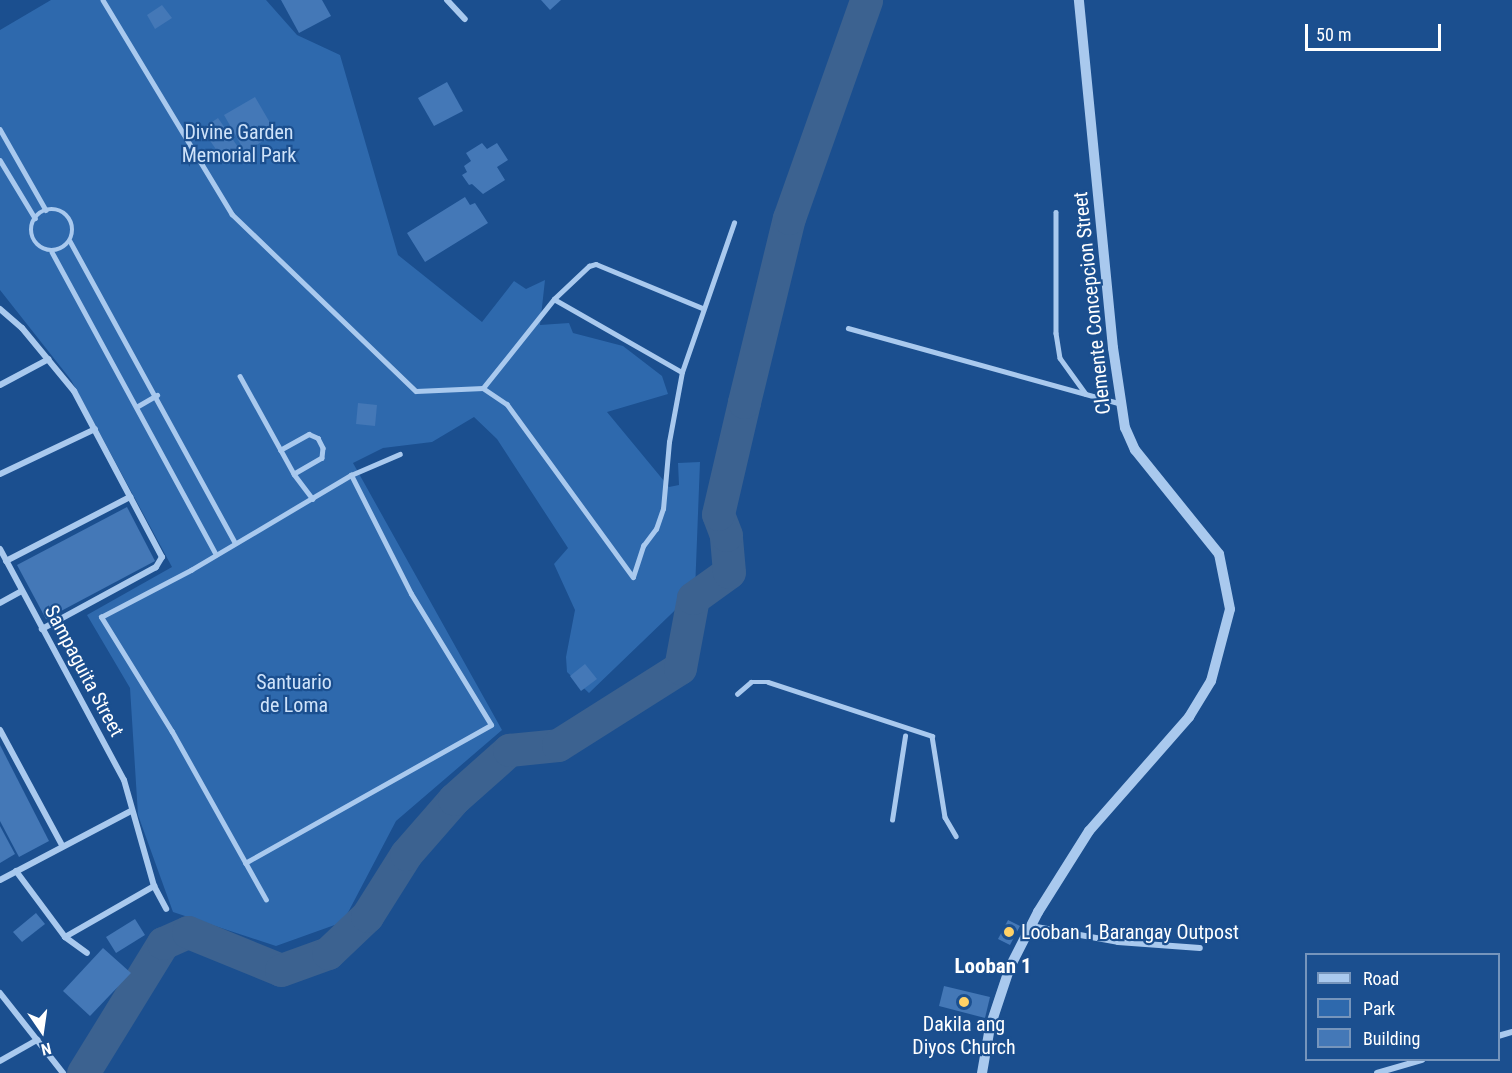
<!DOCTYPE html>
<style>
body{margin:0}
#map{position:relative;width:1512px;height:1073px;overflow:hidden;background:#1b4f8f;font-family:"Roboto Condensed",sans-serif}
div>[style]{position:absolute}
.green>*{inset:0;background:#2e69ad}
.river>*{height:33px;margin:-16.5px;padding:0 16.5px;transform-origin:16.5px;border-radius:16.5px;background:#3c6290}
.building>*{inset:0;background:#4478b7}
.service>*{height:4.5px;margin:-2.25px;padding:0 2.25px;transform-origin:2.25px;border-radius:2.25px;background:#a9c9ee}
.service>.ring{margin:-2.25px;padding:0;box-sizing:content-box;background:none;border:4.5px solid #a9c9ee;border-radius:50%}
.minor>*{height:6px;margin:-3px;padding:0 3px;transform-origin:3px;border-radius:3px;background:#a9c9ee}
.tertiary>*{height:10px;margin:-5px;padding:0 5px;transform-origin:5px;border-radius:5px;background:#a9c9ee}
.dots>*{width:16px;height:16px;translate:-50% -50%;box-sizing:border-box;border:3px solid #1b4f8f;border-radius:50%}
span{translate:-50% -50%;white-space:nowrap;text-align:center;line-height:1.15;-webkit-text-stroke:4.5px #1b4f8f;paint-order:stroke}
.park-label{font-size:20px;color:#cfe3fa}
.street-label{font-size:20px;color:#fff}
.poi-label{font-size:20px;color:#fff}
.left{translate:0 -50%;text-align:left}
.neighbourhood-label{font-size:21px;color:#fff;font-weight:700}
.legend{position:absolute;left:1305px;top:953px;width:195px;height:108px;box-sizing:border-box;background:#1b4f8f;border:2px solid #7695bc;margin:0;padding:8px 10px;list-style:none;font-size:18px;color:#fff}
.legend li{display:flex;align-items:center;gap:12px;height:30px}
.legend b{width:30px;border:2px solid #7695bc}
.north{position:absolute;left:12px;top:1001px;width:60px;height:60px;-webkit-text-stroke:4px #1b4f8f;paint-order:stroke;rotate:167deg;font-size:16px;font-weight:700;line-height:24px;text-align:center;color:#fff}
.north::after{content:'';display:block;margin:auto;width:21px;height:27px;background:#fff;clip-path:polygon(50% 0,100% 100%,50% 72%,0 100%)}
.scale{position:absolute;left:1305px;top:24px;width:136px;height:27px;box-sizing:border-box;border:3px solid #fff;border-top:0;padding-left:8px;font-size:18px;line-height:21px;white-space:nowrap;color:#fff;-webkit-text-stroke:4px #1b4f8f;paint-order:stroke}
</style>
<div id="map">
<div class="green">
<div style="clip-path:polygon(51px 0,266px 0,297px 35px,340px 55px,398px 255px,482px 322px,514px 281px,526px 289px,545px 280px,540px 325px,569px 323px,573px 333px,623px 346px,662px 376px,668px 394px,607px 412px,669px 487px,679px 485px,678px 463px,700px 462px,695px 591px,589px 693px,567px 672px,566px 657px,575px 610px,554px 564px,568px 548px,497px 439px,474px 417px,432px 442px,383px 448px,353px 463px,502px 730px,396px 821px,343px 922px,276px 946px,173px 912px,138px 815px,130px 688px,87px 615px,172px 567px,71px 380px,0 290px,0 30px)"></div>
</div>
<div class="river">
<div style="left:83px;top:1073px;width:153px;rotate:-58.4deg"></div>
<div style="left:163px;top:943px;width:27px;rotate:-24deg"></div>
<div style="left:188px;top:932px;width:100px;rotate:22.2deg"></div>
<div style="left:281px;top:970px;width:50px;rotate:-19.9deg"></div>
<div style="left:328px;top:953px;width:54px;rotate:-43.5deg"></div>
<div style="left:367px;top:916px;width:73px;rotate:-57.8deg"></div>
<div style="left:406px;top:854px;width:73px;rotate:-48.9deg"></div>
<div style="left:454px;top:799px;width:74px;rotate:-41.7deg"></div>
<div style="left:509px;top:750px;width:49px;rotate:-5.8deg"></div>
<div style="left:558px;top:745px;width:144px;rotate:-32.3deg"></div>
<div style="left:680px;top:668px;width:71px;rotate:-79.5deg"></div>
<div style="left:693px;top:598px;width:44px;rotate:-35.8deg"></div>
<div style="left:729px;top:572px;width:37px;rotate:-95deg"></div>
<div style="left:726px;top:535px;width:22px;rotate:-111deg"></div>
<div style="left:718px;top:514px;width:115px;rotate:-76.9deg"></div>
<div style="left:744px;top:402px;width:189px;rotate:-76.3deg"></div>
<div style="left:789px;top:218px;width:231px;rotate:-70.5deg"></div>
</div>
<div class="building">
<div style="clip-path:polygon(281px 0,322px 0,331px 16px,299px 33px)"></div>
<div style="clip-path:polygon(541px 0,561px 0,550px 10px)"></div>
<div style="clip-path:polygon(162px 5px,172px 18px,155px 29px,147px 15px)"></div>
<div style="clip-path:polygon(447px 82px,463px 111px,434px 126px,418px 98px)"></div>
<div style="clip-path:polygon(255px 97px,276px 133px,245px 152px,224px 115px)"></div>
<div style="clip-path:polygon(218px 118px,240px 150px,224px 161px,202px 129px)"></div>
<div style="clip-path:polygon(482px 143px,487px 149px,497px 143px,508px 160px,497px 167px,505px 180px,483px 194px,472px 184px,469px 185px,462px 175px,467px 172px,464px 166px,471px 161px,466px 153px)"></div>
<div style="clip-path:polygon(465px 197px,470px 205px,475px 203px,488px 223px,425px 262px,407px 233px)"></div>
<div style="clip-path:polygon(358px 403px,377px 405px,375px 426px,356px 424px)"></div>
<div style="clip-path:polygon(127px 507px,155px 561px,46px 619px,17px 565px)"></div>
<div style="clip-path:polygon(585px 664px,597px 679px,581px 691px,570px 676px)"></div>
<div style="clip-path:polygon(0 745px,49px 841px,19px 857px,0 821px)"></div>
<div style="clip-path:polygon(0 826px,15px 854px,0 863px)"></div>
<div style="clip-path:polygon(36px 913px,45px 924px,22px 942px,13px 932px)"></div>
<div style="clip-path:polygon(135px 919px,145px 935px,116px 953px,106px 937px)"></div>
<div style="clip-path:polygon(1008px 920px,1020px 926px,1010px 945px,998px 939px)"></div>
<div style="clip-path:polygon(103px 948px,131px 973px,90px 1016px,63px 991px)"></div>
<div style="clip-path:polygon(944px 986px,990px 997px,985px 1018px,939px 1006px)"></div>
</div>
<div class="service">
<div style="left:103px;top:0;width:250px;rotate:58.9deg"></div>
<div style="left:232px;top:214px;width:255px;rotate:43.9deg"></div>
<div style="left:416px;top:391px;width:67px;rotate:-2.6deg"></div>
<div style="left:483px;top:388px;width:29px;rotate:34deg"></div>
<div style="left:507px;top:404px;width:214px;rotate:53.9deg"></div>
<div style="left:0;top:129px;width:93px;rotate:60.4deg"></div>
<div style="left:0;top:160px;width:68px;rotate:58.9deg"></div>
<div class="ring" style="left:31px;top:209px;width:37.5px;height:37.5px"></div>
<div style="left:1056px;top:212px;width:121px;rotate:90deg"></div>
<div style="left:1056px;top:333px;width:25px;rotate:81deg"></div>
<div style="left:1060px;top:358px;width:44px;rotate:54.2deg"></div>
<div style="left:70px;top:241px;width:344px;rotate:61.3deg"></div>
<div style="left:52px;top:252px;width:344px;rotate:61.5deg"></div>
<div style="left:554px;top:299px;width:147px;rotate:29.7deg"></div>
<div style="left:848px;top:328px;width:281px;rotate:15.5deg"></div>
<div style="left:240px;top:376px;width:112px;rotate:61.1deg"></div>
<div style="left:294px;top:474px;width:31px;rotate:53deg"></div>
<div style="left:483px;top:388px;width:114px;rotate:-51.4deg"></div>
<div style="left:554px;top:299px;width:48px;rotate:-43.3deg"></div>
<div style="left:589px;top:266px;width:7px;rotate:-16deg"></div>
<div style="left:596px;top:264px;width:115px;rotate:22.5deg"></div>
<div style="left:138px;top:406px;width:22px;rotate:-30deg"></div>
<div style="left:280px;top:450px;width:33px;rotate:-29deg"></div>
<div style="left:309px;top:434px;width:10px;rotate:24deg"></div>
<div style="left:318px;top:438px;width:11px;rotate:63deg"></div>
<div style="left:323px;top:448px;width:10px;rotate:96deg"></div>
<div style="left:322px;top:458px;width:32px;rotate:150deg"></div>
<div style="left:633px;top:577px;width:33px;rotate:-72deg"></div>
<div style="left:643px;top:546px;width:21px;rotate:-53deg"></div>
<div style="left:656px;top:529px;width:21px;rotate:-71deg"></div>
<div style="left:663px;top:509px;width:67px;rotate:-84.9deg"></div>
<div style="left:669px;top:442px;width:71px;rotate:-79.5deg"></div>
<div style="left:682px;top:372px;width:158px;rotate:-70.8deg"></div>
<div style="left:737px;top:694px;width:18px;rotate:-41deg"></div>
<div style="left:751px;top:682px;width:17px"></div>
<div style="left:768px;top:682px;width:173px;rotate:18.2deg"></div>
<div style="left:932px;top:736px;width:82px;rotate:80.9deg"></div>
<div style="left:945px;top:817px;width:22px;rotate:60deg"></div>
<div style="left:892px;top:820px;width:85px;rotate:-81.2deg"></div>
<div style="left:245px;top:863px;width:282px;rotate:-29.3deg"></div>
<div style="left:491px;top:725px;width:153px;rotate:-121.4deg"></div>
<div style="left:411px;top:594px;width:133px;rotate:-116.8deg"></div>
<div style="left:266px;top:900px;width:193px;rotate:-119.2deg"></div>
<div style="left:172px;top:732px;width:135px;rotate:-121.7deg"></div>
<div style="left:101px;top:617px;width:102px;rotate:-27.6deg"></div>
<div style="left:191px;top:570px;width:186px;rotate:-30.7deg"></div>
<div style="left:351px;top:475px;width:53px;rotate:-23.2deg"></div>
</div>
<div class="minor">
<div style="left:447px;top:0;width:26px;rotate:47deg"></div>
<div style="left:0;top:309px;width:29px;rotate:41deg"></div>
<div style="left:22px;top:328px;width:82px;rotate:50.5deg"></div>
<div style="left:74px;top:391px;width:188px;rotate:62.1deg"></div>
<div style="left:162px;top:557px;width:12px;rotate:121deg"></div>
<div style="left:156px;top:567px;width:130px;rotate:151.5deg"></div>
<div style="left:0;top:385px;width:55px;rotate:-28deg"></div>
<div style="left:0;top:474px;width:105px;rotate:-25.3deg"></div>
<div style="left:0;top:549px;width:262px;rotate:61.8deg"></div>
<div style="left:124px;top:780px;width:110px;rotate:74.2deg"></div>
<div style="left:154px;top:886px;width:26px;rotate:62deg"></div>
<div style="left:6px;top:561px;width:140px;rotate:-27.3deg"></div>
<div style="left:0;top:603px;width:25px;rotate:-29deg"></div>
<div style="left:0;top:730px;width:131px;rotate:61.7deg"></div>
<div style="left:16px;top:871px;width:82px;rotate:53.4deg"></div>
<div style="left:65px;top:937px;width:27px;rotate:36deg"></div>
<div style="left:0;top:880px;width:148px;rotate:-27.8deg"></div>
<div style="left:1031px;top:926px;width:88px;rotate:10.4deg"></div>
<div style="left:1118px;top:942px;width:82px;rotate:4.2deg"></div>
<div style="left:65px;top:937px;width:103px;rotate:-29.8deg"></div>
<div style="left:0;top:993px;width:102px;rotate:51.8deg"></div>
<div style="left:1498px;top:1036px;width:15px;rotate:-16deg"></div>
<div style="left:0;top:1061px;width:43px;rotate:-29.6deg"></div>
<div style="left:1377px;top:1073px;width:47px;rotate:-16.1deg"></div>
</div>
<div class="tertiary">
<div style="left:982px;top:1073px;width:47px;rotate:-80.1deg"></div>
<div style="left:990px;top:1027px;width:63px;rotate:-71.6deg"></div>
<div style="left:1010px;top:967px;width:62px;rotate:-63deg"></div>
<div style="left:1038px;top:912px;width:96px;rotate:-57.8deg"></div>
<div style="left:1089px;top:831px;width:152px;rotate:-48.7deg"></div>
<div style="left:1189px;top:717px;width:42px;rotate:-58.6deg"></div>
<div style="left:1211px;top:681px;width:74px;rotate:-75.2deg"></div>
<div style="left:1230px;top:609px;width:56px;rotate:-101.3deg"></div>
<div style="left:1219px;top:554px;width:134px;rotate:-128.9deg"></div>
<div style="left:1135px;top:450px;width:24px;rotate:-114deg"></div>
<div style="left:1125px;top:428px;width:81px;rotate:-98.5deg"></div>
<div style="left:1113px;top:348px;width:350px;rotate:-95.6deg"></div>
</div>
<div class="dots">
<div style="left:1009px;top:932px;background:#ffd166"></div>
<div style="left:964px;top:1002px;background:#ffd166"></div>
</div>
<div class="park-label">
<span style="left:239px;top:144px">Divine Garden<br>Memorial Park</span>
<span style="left:294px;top:694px">Santuario<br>de Loma</span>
</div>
<div class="street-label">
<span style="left:1092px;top:303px;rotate:-96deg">Clemente Concepcion Street</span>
<span style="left:84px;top:671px;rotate:62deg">Sampaguita Street</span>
</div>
<div class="poi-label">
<span class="left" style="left:1021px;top:932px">Looban 1 Barangay Outpost</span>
<span style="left:964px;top:1036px">Dakila ang<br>Diyos Church</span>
</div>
<div class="neighbourhood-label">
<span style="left:993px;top:966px">Looban 1</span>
</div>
<ul class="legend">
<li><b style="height:8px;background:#a9c9ee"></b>Road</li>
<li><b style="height:16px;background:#2e69ad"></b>Park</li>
<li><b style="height:16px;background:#4478b7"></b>Building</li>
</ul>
<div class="north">N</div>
<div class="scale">50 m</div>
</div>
